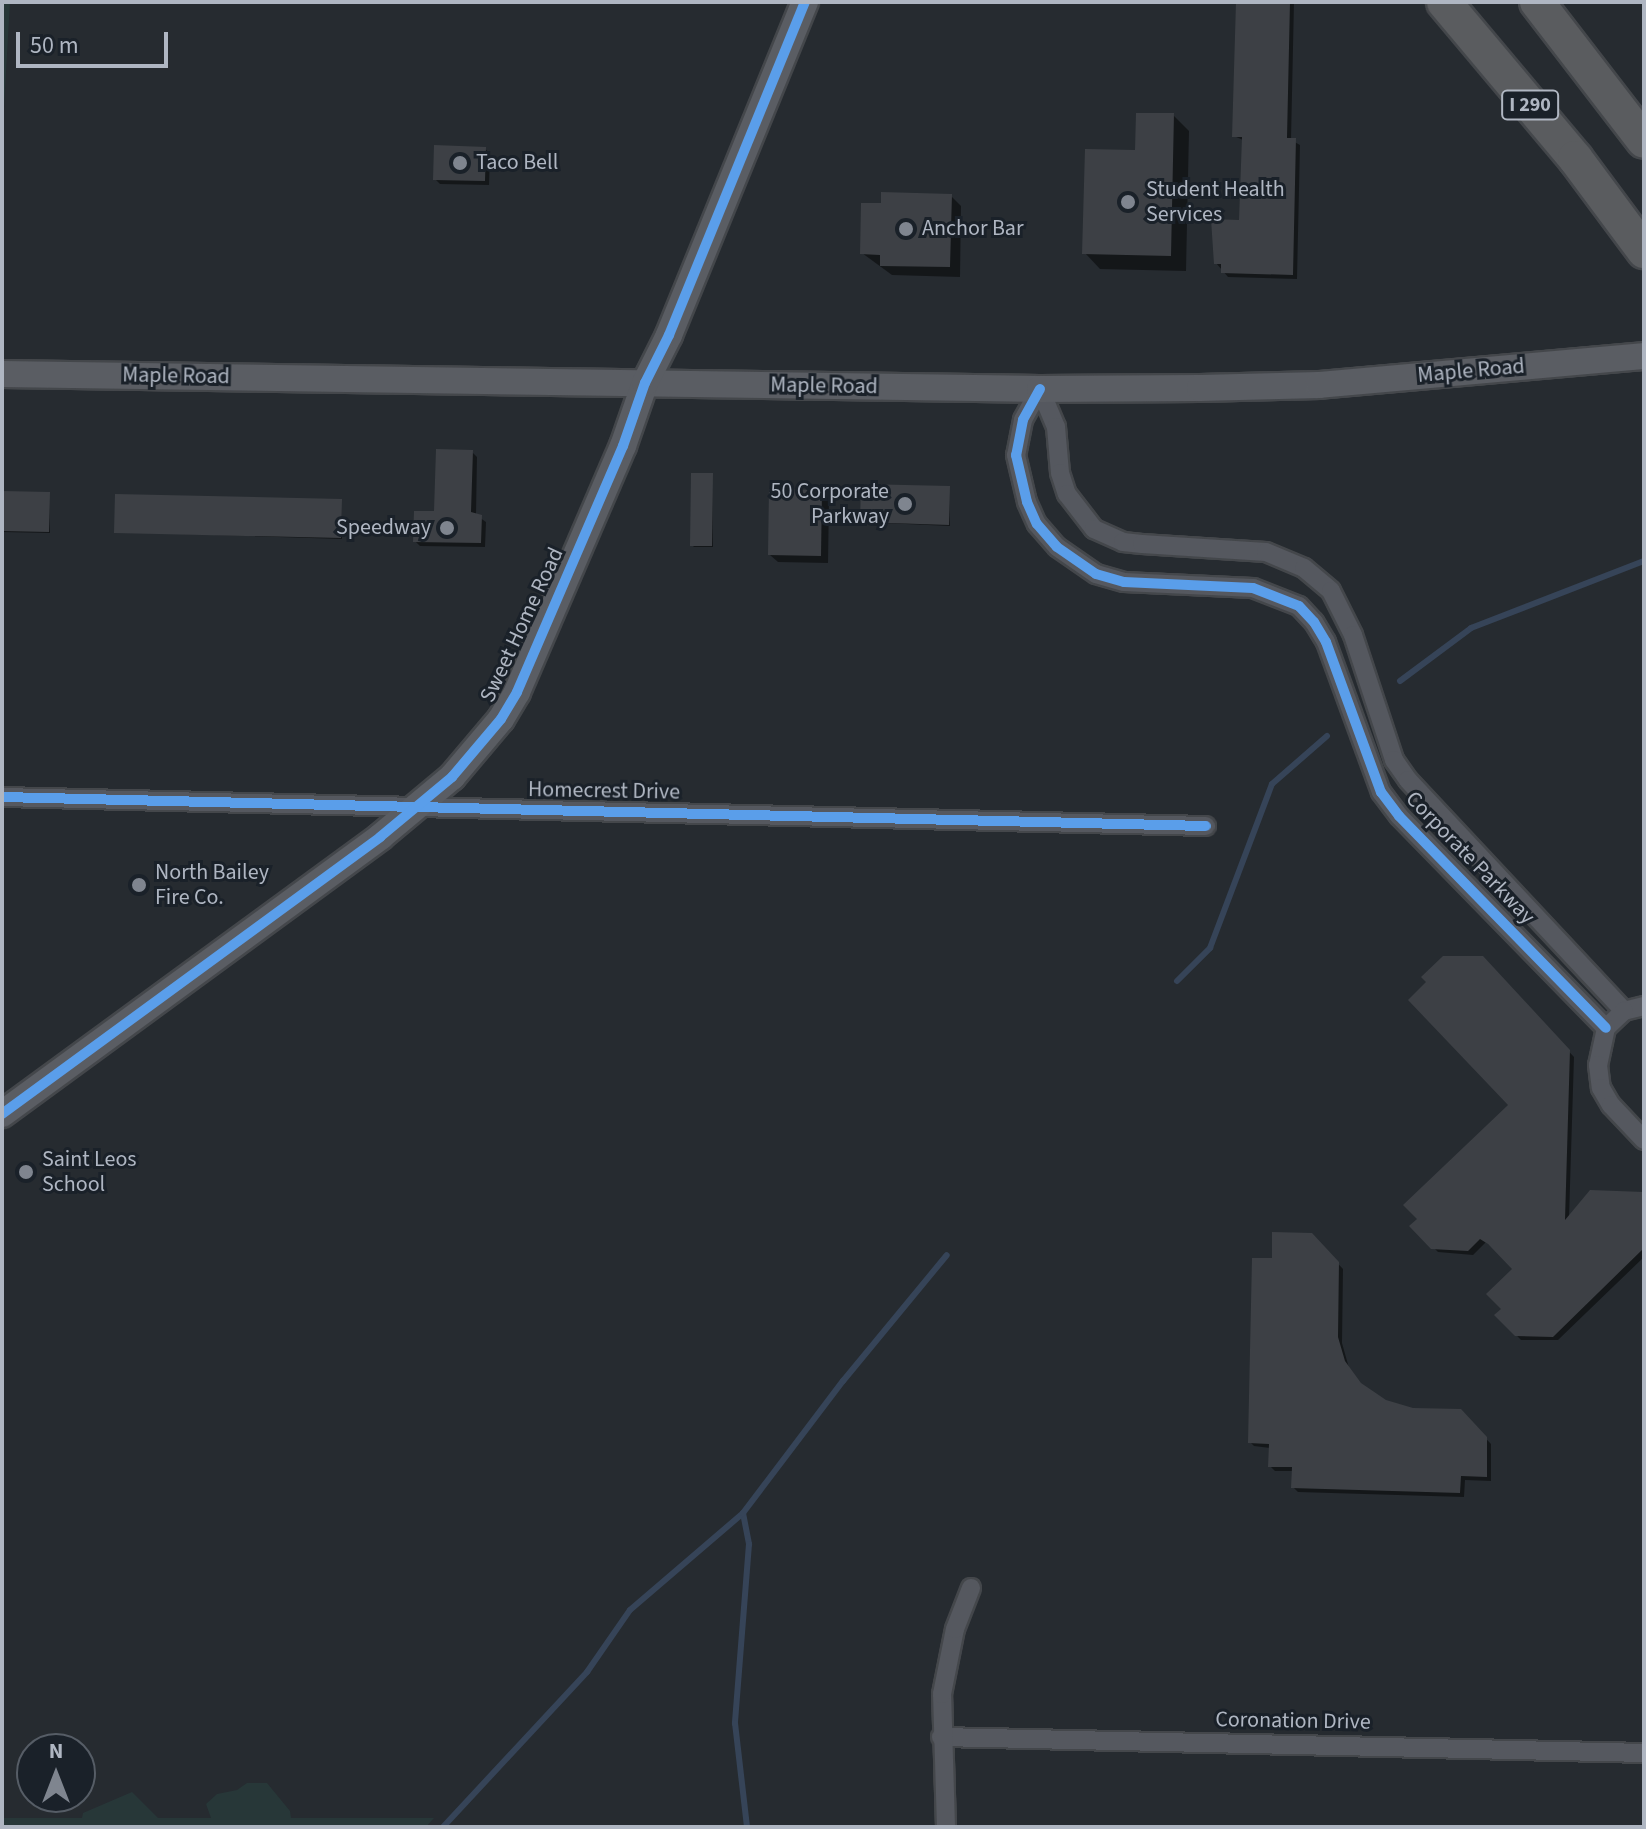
<!DOCTYPE html>
<style>
body{margin:0}
#map{position:relative;width:1646px;height:1829px;overflow:hidden;background:#262b30;font-family:"Source Sans 3",sans-serif}
div>[style]{position:absolute}
.green>*{inset:0;background:#273738}
.shadow>*{inset:0;background:#0007}
.stream>*{height:6px;margin:-3px;padding:0 3px;transform-origin:3px;border-radius:3px;background:#364458}
.building>*{inset:0;background:#3d4045}
.roads{filter:drop-shadow(2px 0 #44474b) drop-shadow(-2px 0 #44474b) drop-shadow(0 2px #44474b) drop-shadow(0 -2px #44474b)}
.street>*{height:18px;margin:-9px;padding:0 9px;transform-origin:9px;border-radius:9px;background:#55585f}
.secondary>*{height:26px;margin:-13px;padding:0 13px;transform-origin:13px;border-radius:13px;background:#5a5d63}
.highway>*{height:34px;margin:-17px;padding:0 17px;transform-origin:17px;border-radius:17px;background:#5a5c5f}
.cycleway>*{height:10px;margin:-5px;padding:0 5px;transform-origin:5px;border-radius:5px;background:#5a9eea}
.dots>*{width:22px;height:22px;translate:-50% -50%;box-sizing:border-box;border:4px solid #1a2129;border-radius:50%}
span{translate:-50% -50%;white-space:nowrap;text-align:center;line-height:1.15;-webkit-text-stroke:6px #1a2129;paint-order:stroke}
.shield-label span{padding:2px 6px;background:#1a2129;border:2px solid;border-radius:6px;-webkit-text-stroke-width:0}
.shield-label{font-size:20px;color:#afb6c2;font-weight:700}
.poi-label{font-size:22px;color:#afb6c2}
.left{translate:0 -50%;text-align:left}
.right{translate:-100% -50%;text-align:right}
.street-label{font-size:22px;color:#afb6c2}
.frame{position:absolute;inset:0;border:4px solid #afb6c2;pointer-events:none}
.north{position:absolute;left:16px;top:1733px;width:80px;height:80px;box-sizing:border-box;background:#1a2129;border:2px solid #565d66;border-radius:50%;rotate:0deg;font-size:22px;font-weight:700;line-height:32px;text-align:center;color:#afb6c2}
.north::after{content:'';display:block;margin:auto;width:28px;height:36px;background:#7f858f;clip-path:polygon(50% 0,100% 100%,50% 72%,0 100%)}
.scale{position:absolute;left:16px;top:32px;width:152px;height:36px;box-sizing:border-box;border:4px solid #afb6c2;border-top:0;padding-left:10px;font-size:24px;line-height:28px;white-space:nowrap;color:#afb6c2;-webkit-text-stroke:6px #1a2129;paint-order:stroke}
</style>
<div id="map">
<div class="green">
<div style="clip-path:polygon(2px 2px,10px 2px,2px 142px)"></div>
<div style="clip-path:polygon(247px 1783px,267px 1783px,290px 1811px,291px 1818px,434px 1818px,426px 1827px,2px 1827px,2px 1818px,82px 1818px,83px 1813px,132px 1792px,158px 1818px,211px 1818px,206px 1804px,217px 1794px,237px 1790px)"></div>
</div>
<div class="shadow">
<div style="clip-path:polygon(1238px 2px,1294px 2px,1291px 140px,1300px 145px,1297px 279px,1228px 277px,1216px 263px,1241px 222px,1243px 140px,1234px 136px)"></div>
<div style="clip-path:polygon(1173px 115px,1189px 131px,1186px 271px,1100px 269px,1085px 253px,1137px 152px)"></div>
<div style="clip-path:polygon(485px 149px,490px 153px,489px 185px,440px 184px,435px 179px)"></div>
<div style="clip-path:polygon(951px 196px,961px 206px,960px 277px,892px 275px,862px 253px,883px 205px)"></div>
<div style="clip-path:polygon(472px 452px,477px 457px,476px 515px,486px 522px,485px 547px,420px 546px,415px 541px)"></div>
<div style="clip-path:polygon(712px 475px,713px 547px,694px 547px,692px 545px)"></div>
<div style="clip-path:polygon(949px 488px,950px 526px,862px 522px)"></div>
<div style="clip-path:polygon(822px 492px,829px 499px,828px 563px,778px 562px,770px 555px)"></div>
<div style="clip-path:polygon(2px 493px,49px 494px,50px 533px,2px 532px)"></div>
<div style="clip-path:polygon(341px 501px,342px 539px,116px 532px)"></div>
<div style="clip-path:polygon(1482px 958px,1574px 1057px,1569px 1218px,1644px 1194px,1644px 1257px,1558px 1340px,1521px 1340px,1497px 1315px,1504px 1309px,1515px 1269px,1486px 1242px,1473px 1255px,1438px 1252px,1412px 1226px,1511px 1105px)"></div>
<div style="clip-path:polygon(1311px 1235px,1343px 1269px,1342px 1343px,1349px 1368px,1363px 1387px,1385px 1402px,1413px 1410px,1460px 1411px,1491px 1444px,1491px 1481px,1465px 1480px,1464px 1497px,1298px 1492px,1293px 1487px,1293px 1471px,1275px 1471px,1270px 1466px,1270px 1448px,1254px 1446px,1250px 1442px,1273px 1260px)"></div>
</div>
<div class="stream">
<div style="left:1400px;top:681px;width:89px;rotate:-36.7deg"></div>
<div style="left:1471px;top:628px;width:186px;rotate:-21.2deg"></div>
<div style="left:1177px;top:981px;width:47px;rotate:-45deg"></div>
<div style="left:1210px;top:948px;width:175px;rotate:-69.3deg"></div>
<div style="left:1272px;top:784px;width:73px;rotate:-41.1deg"></div>
<div style="left:743px;top:1513px;width:32px;rotate:79deg"></div>
<div style="left:749px;top:1544px;width:180px;rotate:94.5deg"></div>
<div style="left:735px;top:1723px;width:105px;rotate:83.4deg"></div>
<div style="left:443px;top:1827px;width:212px;rotate:-47.1deg"></div>
<div style="left:587px;top:1672px;width:75px;rotate:-55.3deg"></div>
<div style="left:630px;top:1610px;width:149px;rotate:-40.6deg"></div>
<div style="left:743px;top:1513px;width:166px;rotate:-52.9deg"></div>
<div style="left:843px;top:1381px;width:163px;rotate:-50.5deg"></div>
</div>
<div class="building">
<div style="clip-path:polygon(1236px 2px,1290px 2px,1287px 138px,1296px 138px,1293px 275px,1221px 273px,1221px 264px,1214px 264px,1211px 219px,1239px 220px,1242px 137px,1232px 137px)"></div>
<div style="clip-path:polygon(1136px 113px,1174px 113px,1171px 256px,1082px 254px,1085px 149px,1135px 150px)"></div>
<div style="clip-path:polygon(434px 145px,486px 147px,485px 181px,433px 180px)"></div>
<div style="clip-path:polygon(881px 192px,952px 194px,950px 267px,880px 266px,880px 255px,860px 254px,861px 203px,881px 203px)"></div>
<div style="clip-path:polygon(436px 449px,473px 450px,471px 512px,482px 515px,481px 543px,413px 542px,414px 511px,434px 511px)"></div>
<div style="clip-path:polygon(691px 473px,713px 473px,712px 546px,690px 546px)"></div>
<div style="clip-path:polygon(861px 484px,950px 486px,949px 525px,860px 522px)"></div>
<div style="clip-path:polygon(769px 489px,822px 490px,821px 556px,768px 555px)"></div>
<div style="clip-path:polygon(2px 491px,50px 492px,49px 532px,2px 531px)"></div>
<div style="clip-path:polygon(115px 494px,342px 499px,341px 538px,114px 533px)"></div>
<div style="clip-path:polygon(1443px 956px,1483px 956px,1570px 1050px,1565px 1220px,1590px 1190px,1644px 1192px,1644px 1248px,1553px 1337px,1515px 1336px,1494px 1315px,1501px 1309px,1486px 1294px,1512px 1269px,1488px 1244px,1480px 1239px,1468px 1251px,1431px 1249px,1409px 1226px,1417px 1219px,1403px 1205px,1508px 1105px,1408px 1000px,1426px 982px,1421px 977px)"></div>
<div style="clip-path:polygon(1272px 1232px,1312px 1233px,1339px 1262px,1338px 1337px,1345px 1361px,1361px 1383px,1386px 1400px,1413px 1408px,1461px 1409px,1487px 1437px,1487px 1477px,1461px 1476px,1460px 1493px,1291px 1488px,1292px 1467px,1268px 1467px,1269px 1444px,1248px 1443px,1252px 1258px,1272px 1258px)"></div>
</div>
<div class="roads">
<div class="street">
<div style="left:1040px;top:389px;width:35px;rotate:119deg"></div>
<div style="left:1023px;top:420px;width:36px;rotate:101deg"></div>
<div style="left:1016px;top:455px;width:48px;rotate:76.8deg"></div>
<div style="left:1027px;top:502px;width:24px;rotate:66deg"></div>
<div style="left:1037px;top:524px;width:30px;rotate:49deg"></div>
<div style="left:1057px;top:547px;width:47px;rotate:34.7deg"></div>
<div style="left:1096px;top:574px;width:29px;rotate:16deg"></div>
<div style="left:1124px;top:582px;width:129px;rotate:2.7deg"></div>
<div style="left:1253px;top:588px;width:49px;rotate:21.4deg"></div>
<div style="left:1299px;top:606px;width:22px;rotate:47deg"></div>
<div style="left:1314px;top:622px;width:23px;rotate:59deg"></div>
<div style="left:1326px;top:642px;width:160px;rotate:69.9deg"></div>
<div style="left:1381px;top:792px;width:30px;rotate:53deg"></div>
<div style="left:1399px;top:816px;width:296px;rotate:45.7deg"></div>
<div style="left:1040px;top:389px;width:41px;rotate:67.2deg"></div>
<div style="left:1056px;top:427px;width:46px;rotate:85deg"></div>
<div style="left:1060px;top:473px;width:22px;rotate:72deg"></div>
<div style="left:1067px;top:494px;width:44px;rotate:52.4deg"></div>
<div style="left:1094px;top:529px;width:32px;rotate:24deg"></div>
<div style="left:1123px;top:542px;width:19px;rotate:6deg"></div>
<div style="left:1142px;top:544px;width:124px;rotate:3.7deg"></div>
<div style="left:1266px;top:552px;width:41px;rotate:22.8deg"></div>
<div style="left:1304px;top:568px;width:35px;rotate:40deg"></div>
<div style="left:1331px;top:591px;width:49px;rotate:63.4deg"></div>
<div style="left:1353px;top:635px;width:132px;rotate:71.8deg"></div>
<div style="left:1394px;top:760px;width:24px;rotate:55deg"></div>
<div style="left:1408px;top:780px;width:316px;rotate:46.9deg"></div>
<div style="left:2px;top:797px;width:1204px;rotate:1.38deg"></div>
<div style="left:1644px;top:1006px;width:21px;rotate:166deg"></div>
<div style="left:1624px;top:1011px;width:25px;rotate:137deg"></div>
<div style="left:1606px;top:1028px;width:38px;rotate:102deg"></div>
<div style="left:1598px;top:1065px;width:23px;rotate:83deg"></div>
<div style="left:1601px;top:1088px;width:20px;rotate:60deg"></div>
<div style="left:1611px;top:1105px;width:48px;rotate:46.7deg"></div>
<div style="left:941px;top:1737px;width:703px;rotate:1.3deg"></div>
<div style="left:946px;top:1827px;width:133px;rotate:-91.7deg"></div>
<div style="left:942px;top:1694px;width:66px;rotate:-78.7deg"></div>
<div style="left:955px;top:1629px;width:44px;rotate:-68.7deg"></div>
</div>
<div class="secondary">
<div style="left:2px;top:374px;width:1038px;rotate:0.83deg"></div>
<div style="left:1040px;top:389px;width:160px;rotate:-0.4deg"></div>
<div style="left:1200px;top:388px;width:119px;rotate:-1.4deg"></div>
<div style="left:1319px;top:385px;width:326px;rotate:-5.1deg"></div>
<div style="left:2px;top:1114px;width:469px;rotate:-36.2deg"></div>
<div style="left:380px;top:837px;width:94px;rotate:-39.8deg"></div>
<div style="left:452px;top:777px;width:76px;rotate:-49.8deg"></div>
<div style="left:501px;top:719px;width:31px;rotate:-59deg"></div>
<div style="left:517px;top:692px;width:268px;rotate:-66.7deg"></div>
<div style="left:623px;top:446px;width:67px;rotate:-70.8deg"></div>
<div style="left:645px;top:383px;width:54px;rotate:-63.4deg"></div>
<div style="left:669px;top:335px;width:360px;rotate:-67.8deg"></div>
</div>
<div class="highway">
<div style="left:1444px;top:2px;width:204px;rotate:50deg"></div>
<div style="left:1575px;top:158px;width:116px;rotate:53.4deg"></div>
<div style="left:1537px;top:2px;width:175px;rotate:52.4deg"></div>
</div>
</div>
<div class="cycleway">
<div style="left:1040px;top:389px;width:35px;rotate:119deg"></div>
<div style="left:1023px;top:420px;width:36px;rotate:101deg"></div>
<div style="left:1016px;top:455px;width:48px;rotate:76.8deg"></div>
<div style="left:1027px;top:502px;width:24px;rotate:66deg"></div>
<div style="left:1037px;top:524px;width:30px;rotate:49deg"></div>
<div style="left:1057px;top:547px;width:47px;rotate:34.7deg"></div>
<div style="left:1096px;top:574px;width:29px;rotate:16deg"></div>
<div style="left:1124px;top:582px;width:129px;rotate:2.7deg"></div>
<div style="left:1253px;top:588px;width:49px;rotate:21.4deg"></div>
<div style="left:1299px;top:606px;width:22px;rotate:47deg"></div>
<div style="left:1314px;top:622px;width:23px;rotate:59deg"></div>
<div style="left:1326px;top:642px;width:160px;rotate:69.9deg"></div>
<div style="left:1381px;top:792px;width:30px;rotate:53deg"></div>
<div style="left:1399px;top:816px;width:296px;rotate:45.7deg"></div>
<div style="left:2px;top:797px;width:1204px;rotate:1.38deg"></div>
<div style="left:2px;top:1114px;width:469px;rotate:-36.2deg"></div>
<div style="left:380px;top:837px;width:94px;rotate:-39.8deg"></div>
<div style="left:452px;top:777px;width:76px;rotate:-49.8deg"></div>
<div style="left:501px;top:719px;width:31px;rotate:-59deg"></div>
<div style="left:517px;top:692px;width:268px;rotate:-66.7deg"></div>
<div style="left:623px;top:446px;width:67px;rotate:-70.8deg"></div>
<div style="left:645px;top:383px;width:54px;rotate:-63.4deg"></div>
<div style="left:669px;top:335px;width:360px;rotate:-67.8deg"></div>
</div>
<div class="dots">
<div style="left:460px;top:163px;background:#7f858f"></div>
<div style="left:1128px;top:202px;background:#7f858f"></div>
<div style="left:906px;top:229px;background:#7f858f"></div>
<div style="left:905px;top:504px;background:#7f858f"></div>
<div style="left:447px;top:528px;background:#7f858f"></div>
<div style="left:139px;top:885px;background:#7f858f"></div>
<div style="left:26px;top:1172px;background:#7f858f"></div>
</div>
<div class="shield-label">
<span style="left:1530px;top:105px">I 290</span>
</div>
<div class="poi-label">
<span class="left" style="left:476px;top:163px">Taco Bell</span>
<span class="left" style="left:1146px;top:202px">Student Health<br>Services</span>
<span class="left" style="left:922px;top:229px">Anchor Bar</span>
<span class="right" style="left:889px;top:504px">50 Corporate<br>Parkway</span>
<span class="right" style="left:431px;top:528px">Speedway</span>
<span class="left" style="left:155px;top:885px">North Bailey<br>Fire Co.</span>
<span class="left" style="left:42px;top:1172px">Saint Leos<br>School</span>
</div>
<div class="street-label">
<span style="left:1471px;top:371px;rotate:-5deg">Maple Road</span>
<span style="left:176px;top:376px;rotate:1deg">Maple Road</span>
<span style="left:824px;top:386px;rotate:1deg">Maple Road</span>
<span style="left:522px;top:625px;rotate:-65deg">Sweet Home Road</span>
<span style="left:604px;top:791px;rotate:1deg">Homecrest Drive</span>
<span style="left:1470px;top:858px;rotate:46deg">Corporate Parkway</span>
<span style="left:1293px;top:1721px;rotate:1deg">Coronation Drive</span>
</div>
<div class="frame"></div>
<div class="north">N</div>
<div class="scale">50 m</div>
</div>
